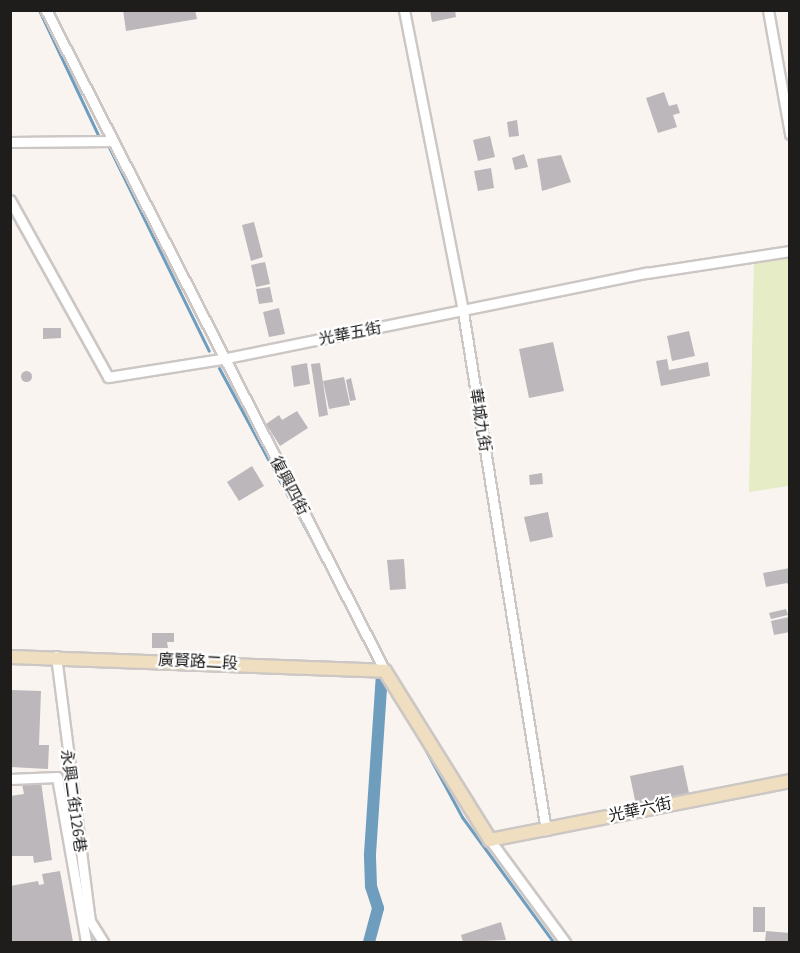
<!DOCTYPE html>
<meta charset="utf-8">
<style>
body{margin:0}
#map{position:relative;width:800px;height:953px;overflow:hidden;background:#faf4f1;font-family:"Source Sans 3","Noto Sans TC",sans-serif}
div>[style]{position:absolute}
.green>*{inset:0;background:#e6ecc5}
.stream>*{height:3px;margin:-1.5px;padding:0 1.5px;transform-origin:1.5px;border-radius:1.5px;background:#6f9dbe}
.canal>*{height:12px;margin:-6px;padding:0 6px;transform-origin:6px;border-radius:6px;background:#6f9dbe}
.building>*{inset:0;background:#bbb7bb}
.round{border-radius:50%}
.roads{filter:drop-shadow(2px 0 #ccc7c4) drop-shadow(-2px 0 #ccc7c4) drop-shadow(0 2px #ccc7c4) drop-shadow(0 -2px #ccc7c4)}
.street>*{height:9px;margin:-4.5px;padding:0 4.5px;transform-origin:4.5px;border-radius:4.5px;background:#fff}
.secondary>*{height:12px;margin:-6px;padding:0 6px;transform-origin:6px;border-radius:6px;background:#efdfc0}
span{translate:-50% -50%;white-space:nowrap;text-align:center;line-height:1.15;-webkit-text-stroke:4.5px #fff;paint-order:stroke}
.street-label{font-size:16px;color:#1f1d1c}
.frame{position:absolute;inset:0;border:12px solid #1f1d1c;pointer-events:none}
</style>
<div id="map">
<div class="green">
<div style="clip-path:polygon(789px 255px,789px 486px,749px 492px,754px 261px)"></div>
</div>
<div class="stream">
<div style="left:39px;top:10px;width:140px;rotate:64.7deg"></div>
<div style="left:108px;top:145px;width:229px;rotate:63.9deg"></div>
<div style="left:219px;top:368px;width:268px;rotate:61.7deg"></div>
<div style="left:411px;top:723px;width:107px;rotate:61.5deg"></div>
<div style="left:462px;top:817px;width:155px;rotate:53.9deg"></div>
</div>
<div class="canal">
<div style="left:369px;top:942px;width:35px;rotate:-75deg"></div>
<div style="left:378px;top:908px;width:23px;rotate:-108deg"></div>
<div style="left:371px;top:886px;width:32px;rotate:-92deg"></div>
<div style="left:370px;top:854px;width:182px;rotate:-86.2deg"></div>
</div>
<div class="building">
<div style="clip-path:polygon(123px 10px,195px 10px,197px 19px,126px 31px)"></div>
<div style="clip-path:polygon(430px 10px,455px 10px,456px 17px,432px 22px)"></div>
<div style="clip-path:polygon(664px 92px,669px 106px,677px 104px,680px 113px,673px 115px,677px 127px,658px 133px,646px 98px)"></div>
<div style="clip-path:polygon(517px 120px,519px 136px,509px 137px,507px 122px)"></div>
<div style="clip-path:polygon(490px 136px,495px 157px,478px 161px,473px 140px)"></div>
<div style="clip-path:polygon(524px 154px,528px 167px,515px 170px,512px 158px)"></div>
<div style="clip-path:polygon(561px 155px,571px 182px,542px 191px,537px 159px)"></div>
<div style="clip-path:polygon(491px 168px,494px 188px,478px 191px,474px 171px)"></div>
<div style="clip-path:polygon(254px 222px,263px 257px,251px 261px,242px 225px)"></div>
<div style="clip-path:polygon(265px 262px,270px 284px,256px 287px,251px 265px)"></div>
<div style="clip-path:polygon(270px 287px,273px 302px,259px 304px,256px 289px)"></div>
<div style="clip-path:polygon(279px 308px,285px 334px,269px 337px,263px 312px)"></div>
<div style="clip-path:polygon(43px 328px,61px 328px,61px 338px,43px 339px)"></div>
<div style="clip-path:polygon(689px 331px,695px 356px,672px 361px,667px 336px)"></div>
<div style="clip-path:polygon(553px 342px,564px 391px,529px 398px,519px 349px)"></div>
<div style="clip-path:polygon(667px 359px,669px 370px,708px 362px,710px 376px,661px 386px,656px 361px)"></div>
<div style="clip-path:polygon(307px 363px,310px 384px,294px 387px,291px 366px)"></div>
<div style="clip-path:polygon(320px 363px,328px 415px,319px 417px,311px 364px)"></div>
<div class="round" style="left:20.5px;top:370.5px;width:11px;height:11px"></div>
<div style="clip-path:polygon(344px 377px,350px 405px,329px 409px,323px 381px)"></div>
<div style="clip-path:polygon(351px 378px,356px 400px,350px 401px,346px 380px)"></div>
<div style="clip-path:polygon(297px 411px,308px 428px,280px 446px,266px 424px,279px 415px,282px 420px)"></div>
<div style="clip-path:polygon(252px 466px,264px 486px,239px 501px,227px 482px)"></div>
<div style="clip-path:polygon(542px 473px,543px 484px,530px 485px,529px 475px)"></div>
<div style="clip-path:polygon(548px 512px,553px 537px,530px 542px,524px 517px)"></div>
<div style="clip-path:polygon(404px 559px,406px 589px,390px 590px,387px 560px)"></div>
<div style="clip-path:polygon(790px 568px,790px 589px,787px 583px,766px 587px,763px 573px)"></div>
<div style="clip-path:polygon(786px 609px,788px 615px,771px 619px,769px 613px)"></div>
<div style="clip-path:polygon(789px 617px,790px 632px,774px 635px,771px 621px)"></div>
<div style="clip-path:polygon(152px 633px,174px 633px,174px 642px,167px 642px,168px 648px,152px 648px)"></div>
<div style="clip-path:polygon(10px 690px,41px 691px,39px 745px,49px 745px,48px 769px,10px 767px)"></div>
<div style="clip-path:polygon(683px 765px,689px 793px,636px 805px,630px 776px)"></div>
<div style="clip-path:polygon(41px 782px,52px 860px,34px 863px,33px 856px,10px 856px,10px 796px,24px 794px,22px 784px)"></div>
<div style="clip-path:polygon(60px 871px,73px 942px,10px 942px,10px 886px,38px 881px,39px 885px,44px 884px,42px 874px)"></div>
<div style="clip-path:polygon(753px 907px,765px 907px,765px 932px,753px 932px)"></div>
<div style="clip-path:polygon(501px 922px,506px 940px,463px 942px,461px 935px)"></div>
<div style="clip-path:polygon(766px 931px,790px 933px,790px 942px,765px 942px)"></div>
</div>
<div class="roads">
<div class="street">
<div style="left:46px;top:10px;width:743px;rotate:62.85deg"></div>
<div style="left:404px;top:10px;width:308px;rotate:78.9deg"></div>
<div style="left:463px;top:312px;width:525px;rotate:80.9deg"></div>
<div style="left:768px;top:10px;width:126px;rotate:79.9deg"></div>
<div style="left:10px;top:142px;width:102px;rotate:-0.6deg"></div>
<div style="left:10px;top:200px;width:202px;rotate:61deg"></div>
<div style="left:108px;top:377px;width:115px;rotate:-9deg"></div>
<div style="left:222px;top:359px;width:433px;rotate:-11.5deg"></div>
<div style="left:646px;top:273px;width:146px;rotate:-8.7deg"></div>
<div style="left:56px;top:656px;width:267px;rotate:82.7deg"></div>
<div style="left:90px;top:921px;width:25px;rotate:58deg"></div>
<div style="left:10px;top:779px;width:47px;rotate:-2.4deg"></div>
<div style="left:57px;top:777px;width:168px;rotate:80deg"></div>
<div style="left:490px;top:840px;width:127px;rotate:53.7deg"></div>
</div>
<div class="secondary">
<div style="left:10px;top:657px;width:375px;rotate:2.1deg"></div>
<div style="left:385px;top:671px;width:199px;rotate:58.1deg"></div>
<div style="left:490px;top:840px;width:306px;rotate:-11.1deg"></div>
</div>
</div>
<div class="street-label">
<span style="left:350px;top:334px;rotate:-11deg">光華五街</span>
<span style="left:480px;top:420px;rotate:81deg">華城九街</span>
<span style="left:289px;top:486px;rotate:62deg">復興四街</span>
<span style="left:198px;top:662px;rotate:3deg">廣賢路二段</span>
<span style="left:73px;top:801px;rotate:82deg">永興二街126巷</span>
<span style="left:640px;top:810px;rotate:-12deg">光華六街</span>
</div>
<div class="frame"></div>
</div>
